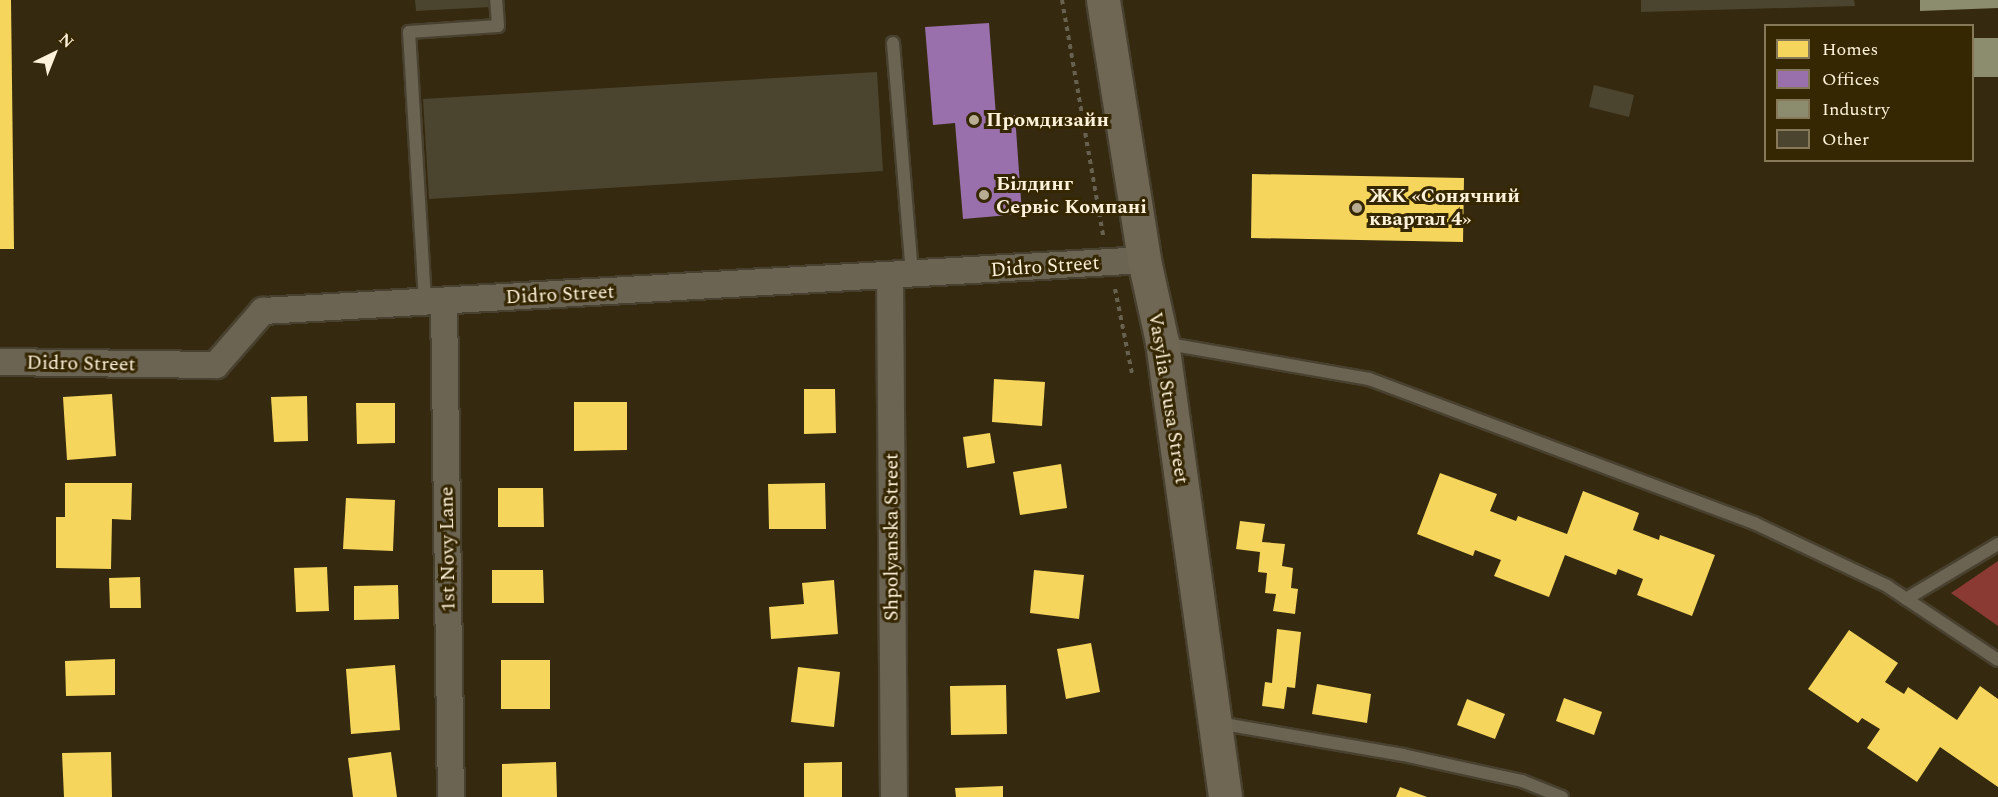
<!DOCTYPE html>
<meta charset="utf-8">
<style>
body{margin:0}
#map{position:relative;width:1998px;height:797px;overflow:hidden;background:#352a0f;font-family:Spectral,serif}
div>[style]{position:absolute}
.green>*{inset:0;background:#8a3a33}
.homes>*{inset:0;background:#f6d55c}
.offices>*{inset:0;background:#9970ab}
.industry>*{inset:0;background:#8c8c6e}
.building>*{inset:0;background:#4b442f}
.path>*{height:4px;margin-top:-2px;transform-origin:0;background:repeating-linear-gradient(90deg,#696150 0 4.5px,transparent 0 9px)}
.roads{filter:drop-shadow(2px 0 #49412f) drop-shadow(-2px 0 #49412f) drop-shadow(0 2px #49412f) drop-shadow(0 -2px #49412f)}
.lane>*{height:12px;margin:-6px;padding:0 6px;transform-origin:6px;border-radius:6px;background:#6b6452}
.street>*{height:26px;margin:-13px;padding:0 13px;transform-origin:13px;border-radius:13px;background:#6b6452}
.secondary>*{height:33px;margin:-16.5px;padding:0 16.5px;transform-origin:16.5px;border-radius:16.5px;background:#6f6653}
.dots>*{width:16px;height:16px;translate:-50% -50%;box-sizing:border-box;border:3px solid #362703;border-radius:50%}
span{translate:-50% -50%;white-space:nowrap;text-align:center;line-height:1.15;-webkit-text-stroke:6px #362703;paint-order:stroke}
.poi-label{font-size:20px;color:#fef3da;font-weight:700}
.left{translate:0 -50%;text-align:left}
.street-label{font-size:20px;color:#fef3da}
.legend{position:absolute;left:1764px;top:24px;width:210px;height:138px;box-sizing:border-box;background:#362703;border:2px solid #867959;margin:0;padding:8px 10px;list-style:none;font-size:18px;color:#fef3da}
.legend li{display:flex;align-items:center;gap:12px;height:30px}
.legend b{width:30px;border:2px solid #867959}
.north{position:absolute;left:24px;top:24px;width:60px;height:60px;-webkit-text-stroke:4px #362703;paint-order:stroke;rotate:43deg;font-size:16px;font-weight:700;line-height:24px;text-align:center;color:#fef3da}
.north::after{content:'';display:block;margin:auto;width:21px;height:27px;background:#fef3da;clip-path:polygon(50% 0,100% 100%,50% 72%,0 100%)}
</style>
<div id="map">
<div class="green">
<div style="clip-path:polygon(1998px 561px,1998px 626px,1951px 593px)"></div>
</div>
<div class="homes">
<div style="clip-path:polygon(0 0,11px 0,14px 249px,0 249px)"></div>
<div style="clip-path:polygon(1252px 174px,1464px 178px,1463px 242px,1251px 238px)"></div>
<div style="clip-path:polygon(994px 379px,1045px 382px,1042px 426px,992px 422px)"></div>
<div style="clip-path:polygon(804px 389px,835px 389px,836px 433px,804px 434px)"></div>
<div style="clip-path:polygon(112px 394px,116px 456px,67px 460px,63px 397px)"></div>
<div style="clip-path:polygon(307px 396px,308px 441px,274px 442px,271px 397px)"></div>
<div style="clip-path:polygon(574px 402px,627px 402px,627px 450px,574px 451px)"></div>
<div style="clip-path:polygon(356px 403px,395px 403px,395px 443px,357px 444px)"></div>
<div style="clip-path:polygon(990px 433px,995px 463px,967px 468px,963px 437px)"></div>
<div style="clip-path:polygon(1061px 464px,1067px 508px,1020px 515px,1013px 472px)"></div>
<div style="clip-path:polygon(1440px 473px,1497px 494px,1490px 511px,1516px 521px,1518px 516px,1567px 534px,1583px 491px,1639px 513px,1633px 530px,1659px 540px,1660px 535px,1715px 555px,1692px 616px,1637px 595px,1643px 579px,1618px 569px,1616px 575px,1565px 555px,1549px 597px,1494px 576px,1501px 560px,1475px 550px,1473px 556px,1417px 534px)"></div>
<div style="clip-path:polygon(65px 483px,132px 483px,131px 520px,112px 519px,111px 569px,56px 568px,56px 517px,65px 517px)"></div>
<div style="clip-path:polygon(825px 483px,826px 529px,769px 529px,768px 484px)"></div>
<div style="clip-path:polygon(498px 488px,543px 488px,544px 527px,498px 527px)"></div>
<div style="clip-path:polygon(346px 498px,395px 500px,393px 551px,343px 549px)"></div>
<div style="clip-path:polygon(1240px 521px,1265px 524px,1262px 542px,1285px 544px,1282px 566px,1293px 568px,1291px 588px,1298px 589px,1295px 614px,1273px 611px,1276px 594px,1265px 593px,1267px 573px,1258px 572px,1260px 552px,1236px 549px)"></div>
<div style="clip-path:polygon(327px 567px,329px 611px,296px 612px,294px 568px)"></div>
<div style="clip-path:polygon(492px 570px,543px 570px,544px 603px,492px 603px)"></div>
<div style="clip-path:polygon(1034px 570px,1084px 575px,1079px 619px,1030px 613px)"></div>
<div style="clip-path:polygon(140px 577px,141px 608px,110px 608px,109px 578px)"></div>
<div style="clip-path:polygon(834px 580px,838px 634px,771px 639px,769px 607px,804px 604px,802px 583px)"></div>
<div style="clip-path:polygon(398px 585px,399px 619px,354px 620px,354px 586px)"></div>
<div style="clip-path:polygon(1277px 629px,1301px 632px,1295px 688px,1287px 687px,1284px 709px,1262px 706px,1265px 682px,1272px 683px)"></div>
<div style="clip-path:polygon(1849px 630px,1898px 663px,1885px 682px,1904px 694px,1908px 687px,1957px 720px,1980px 686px,1998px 699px,1998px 787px,1940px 747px,1917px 782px,1867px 748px,1880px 729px,1862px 718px,1858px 723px,1808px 689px)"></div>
<div style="clip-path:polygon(1091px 643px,1100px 692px,1066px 699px,1057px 649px)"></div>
<div style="clip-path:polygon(115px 659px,115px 695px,66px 696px,65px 661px)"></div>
<div style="clip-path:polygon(501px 660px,550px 660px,550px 709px,501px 709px)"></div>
<div style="clip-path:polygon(395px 665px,400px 730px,351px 734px,346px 669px)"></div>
<div style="clip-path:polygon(798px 667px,840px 672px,834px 727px,791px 722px)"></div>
<div style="clip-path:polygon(1317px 684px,1371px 694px,1367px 723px,1312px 714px)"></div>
<div style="clip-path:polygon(1006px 685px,1007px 734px,951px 735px,950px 686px)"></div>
<div style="clip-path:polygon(1564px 698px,1602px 712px,1594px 735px,1556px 721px)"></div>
<div style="clip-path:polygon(1467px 699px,1505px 714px,1495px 739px,1457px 725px)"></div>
<div style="clip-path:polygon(111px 752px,112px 797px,64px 797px,62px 753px)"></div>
<div style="clip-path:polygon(391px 752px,397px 797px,353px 797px,348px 758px)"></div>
<div style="clip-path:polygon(556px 762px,557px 797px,502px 797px,502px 764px)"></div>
<div style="clip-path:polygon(842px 762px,842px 797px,804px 797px,804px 763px)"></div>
<div style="clip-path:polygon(1003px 786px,1003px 797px,956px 797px,955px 788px)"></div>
<div style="clip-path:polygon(1400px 787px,1427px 797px,1396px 797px)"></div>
</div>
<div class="offices">
<div style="clip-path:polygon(989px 23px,996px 116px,1015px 115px,1022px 214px,963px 219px,955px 123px,933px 125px,925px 27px)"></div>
</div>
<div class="industry">
<div style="clip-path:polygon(1920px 0,1998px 0,1998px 8px,1920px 11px)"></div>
<div style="clip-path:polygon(1972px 38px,1998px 38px,1998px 77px,1972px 77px)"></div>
</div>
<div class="building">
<div style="clip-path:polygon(415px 0,489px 0,490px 7px,416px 11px)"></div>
<div style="clip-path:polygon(1641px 0,1854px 0,1855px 6px,1641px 12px)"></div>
<div style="clip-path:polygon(877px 72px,883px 171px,429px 199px,423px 99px)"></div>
<div style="clip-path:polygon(1594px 85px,1634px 95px,1629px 117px,1589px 107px)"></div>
</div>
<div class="path">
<div style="left:1062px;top:0;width:239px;rotate:80.1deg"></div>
<div style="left:1115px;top:289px;width:86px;rotate:78.6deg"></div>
</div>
<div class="roads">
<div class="lane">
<div style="left:893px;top:43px;width:233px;rotate:85.3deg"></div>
<div style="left:425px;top:301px;width:269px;rotate:-93.4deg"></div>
<div style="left:409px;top:32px;width:89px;rotate:-3.9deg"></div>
<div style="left:498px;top:26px;width:26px;rotate:-94deg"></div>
<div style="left:1163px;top:343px;width:209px;rotate:9.9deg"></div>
<div style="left:1369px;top:379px;width:411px;rotate:20.5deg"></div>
<div style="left:1754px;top:523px;width:147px;rotate:25.3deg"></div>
<div style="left:1887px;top:586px;width:133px;rotate:33.7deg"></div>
<div style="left:1906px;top:599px;width:107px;rotate:-30.9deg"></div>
<div style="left:1218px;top:723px;width:188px;rotate:9.8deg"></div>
<div style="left:1403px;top:755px;width:122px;rotate:12.3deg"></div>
<div style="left:1522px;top:781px;width:43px;rotate:21.8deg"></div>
</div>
<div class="street">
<div style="left:890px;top:278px;width:519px;rotate:89.56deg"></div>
<div style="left:444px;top:301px;width:496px;rotate:89.2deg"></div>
<div style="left:0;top:362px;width:216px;rotate:0.8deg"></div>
<div style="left:216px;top:365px;width:72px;rotate:-49deg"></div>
<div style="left:263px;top:311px;width:882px;rotate:-3.31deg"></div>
</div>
<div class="secondary">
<div style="left:1103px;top:0;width:263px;rotate:81deg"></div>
<div style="left:1144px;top:260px;width:84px;rotate:77.6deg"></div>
<div style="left:1162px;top:342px;width:459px;rotate:82.1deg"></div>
</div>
</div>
<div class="dots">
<div style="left:974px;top:120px;background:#b8ad93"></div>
<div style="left:984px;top:195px;background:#b8ad93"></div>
<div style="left:1357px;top:208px;background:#b8ad93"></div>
</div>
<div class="poi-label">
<span class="left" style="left:986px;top:120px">Промдизайн</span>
<span class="left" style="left:996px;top:196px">Білдинг<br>Сервіс Компані</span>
<span class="left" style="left:1369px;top:208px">ЖК «Сонячний<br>квартал 4»</span>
</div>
<div class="street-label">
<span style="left:1045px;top:267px;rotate:-4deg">Didro Street</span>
<span style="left:560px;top:295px;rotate:-3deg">Didro Street</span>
<span style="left:81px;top:364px;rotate:1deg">Didro Street</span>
<span style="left:1168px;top:398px;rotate:81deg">Vasylia Stusa Street</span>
<span style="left:892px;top:537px;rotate:-90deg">Shpolyanska Street</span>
<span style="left:448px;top:549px;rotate:-91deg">1st Novy Lane</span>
</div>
<ul class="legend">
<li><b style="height:16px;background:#f6d55c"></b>Homes</li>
<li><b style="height:16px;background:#9970ab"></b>Offices</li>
<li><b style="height:16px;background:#8c8c6e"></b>Industry</li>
<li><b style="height:16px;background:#4b442f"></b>Other</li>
</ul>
<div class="north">N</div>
</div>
